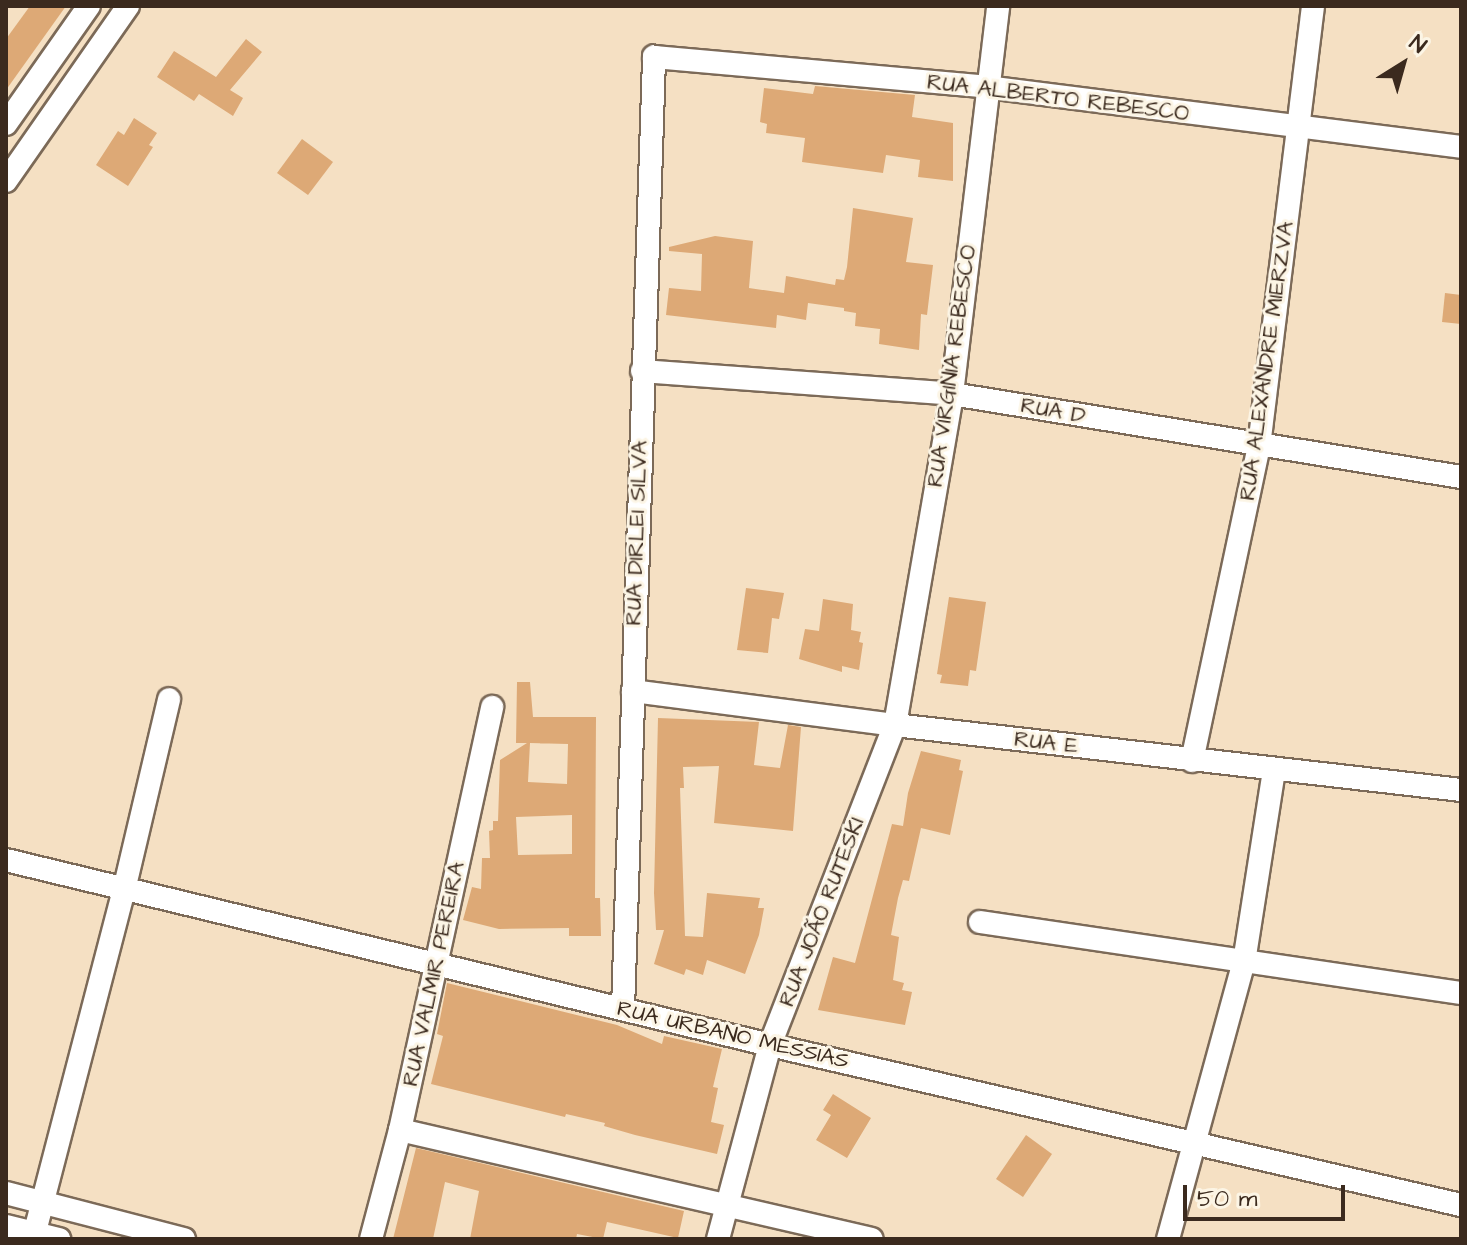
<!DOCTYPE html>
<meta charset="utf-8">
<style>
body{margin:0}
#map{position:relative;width:1467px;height:1245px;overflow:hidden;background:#f5e0c3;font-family:"Architects Daughter",sans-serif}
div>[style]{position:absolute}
.building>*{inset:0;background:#dda976}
.roads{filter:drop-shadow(2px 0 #7c6a58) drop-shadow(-2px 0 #7c6a58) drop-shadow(0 2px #7c6a58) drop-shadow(0 -2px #7c6a58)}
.minor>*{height:22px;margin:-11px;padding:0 11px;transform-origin:11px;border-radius:11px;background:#fff}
span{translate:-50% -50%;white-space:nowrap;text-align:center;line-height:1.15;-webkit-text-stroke:6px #fcf5e5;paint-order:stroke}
.street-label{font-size:22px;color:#3b2a1e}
.frame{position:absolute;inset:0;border:8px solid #3b2a1e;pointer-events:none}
.north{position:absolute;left:1363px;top:24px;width:80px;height:80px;-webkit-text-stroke:6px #fcf5e5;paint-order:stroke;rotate:37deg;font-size:22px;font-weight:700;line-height:32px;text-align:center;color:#3b2a1e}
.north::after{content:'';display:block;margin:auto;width:28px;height:36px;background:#3b2a1e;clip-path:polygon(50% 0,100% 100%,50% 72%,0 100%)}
.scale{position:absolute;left:1183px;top:1185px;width:162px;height:36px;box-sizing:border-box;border:4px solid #3b2a1e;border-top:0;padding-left:10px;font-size:24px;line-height:28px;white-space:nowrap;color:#3b2a1e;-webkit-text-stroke:6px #fcf5e5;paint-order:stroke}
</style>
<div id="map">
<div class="building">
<div style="clip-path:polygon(30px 6px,66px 6px,6px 90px,6px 39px)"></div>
<div style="clip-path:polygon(246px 39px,262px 52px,230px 90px,243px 98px,233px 116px,199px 94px,194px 101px,157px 77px,174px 51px,216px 77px)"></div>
<div style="clip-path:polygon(815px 86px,915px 95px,912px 117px,953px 123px,953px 181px,918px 177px,920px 160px,886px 155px,883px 173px,802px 162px,805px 138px,766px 133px,767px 124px,760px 122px,764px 88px,813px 94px)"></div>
<div style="clip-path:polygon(134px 118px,157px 133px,149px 145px,153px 147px,128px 186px,96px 165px,118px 131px,124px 135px)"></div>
<div style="clip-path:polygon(302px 139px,333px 162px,308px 195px,277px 173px)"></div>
<div style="clip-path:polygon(853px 208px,913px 218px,906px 262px,933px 265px,927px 315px,921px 314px,919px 350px,879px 344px,880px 329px,855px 326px,856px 313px,844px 311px,844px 308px,808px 303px,806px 320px,777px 315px,776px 328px,666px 315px,669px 288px,701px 291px,702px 254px,669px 251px,669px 247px,715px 236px,753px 241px,749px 288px,784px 293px,786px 276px,835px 285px,836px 279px,844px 280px,847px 267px)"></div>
<div style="clip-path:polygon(1445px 293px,1461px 295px,1461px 324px,1442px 322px)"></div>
<div style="clip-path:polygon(746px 588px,784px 593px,779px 619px,772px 618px,768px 653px,737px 650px)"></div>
<div style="clip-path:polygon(949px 597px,986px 602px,976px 671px,970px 670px,968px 686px,940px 683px,942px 675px,937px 674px)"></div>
<div style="clip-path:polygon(823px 599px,853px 604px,851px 630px,861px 632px,859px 642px,863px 643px,859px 670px,842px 666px,842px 672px,799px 659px,805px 629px,819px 631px)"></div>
<div style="clip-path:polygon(evenodd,517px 682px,530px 682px,533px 717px,596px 717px,595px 898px,600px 898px,601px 936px,569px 936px,569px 928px,499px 929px,463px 920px,472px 887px,481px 889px,482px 858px,490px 858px,489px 831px,493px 830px,493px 821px,498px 821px,500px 760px,527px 743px,516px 743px,517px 682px,530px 743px,568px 744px,567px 784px,528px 782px,530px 743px,517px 682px,572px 815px,572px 854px,518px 855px,516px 817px,572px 815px)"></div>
<div style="clip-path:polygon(658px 718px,759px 722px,754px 765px,780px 768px,788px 725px,801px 727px,793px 831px,714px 823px,719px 766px,683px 767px,684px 788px,680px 788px,685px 936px,703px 937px,707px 893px,760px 898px,758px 908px,764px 908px,759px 935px,745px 974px,707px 960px,703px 975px,686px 969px,684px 975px,654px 964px,664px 930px,656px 930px,654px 893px)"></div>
<div style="clip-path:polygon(921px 751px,961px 760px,959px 770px,963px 771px,950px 835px,921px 828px,909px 881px,903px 880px,898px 898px,891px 935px,899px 937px,893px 980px,904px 983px,902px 990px,912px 992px,905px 1025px,818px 1010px,833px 957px,855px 963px,892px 824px,903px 826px,908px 793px)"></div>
<div style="clip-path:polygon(447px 983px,617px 1025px,662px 1044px,664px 1036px,722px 1049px,713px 1087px,718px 1088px,711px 1122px,724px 1125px,717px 1154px,635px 1135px,604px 1126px,605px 1123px,566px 1114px,565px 1117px,431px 1084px,443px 1036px,437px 1034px)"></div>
<div style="clip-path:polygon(833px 1094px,871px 1118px,847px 1158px,816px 1140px,831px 1115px,823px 1110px)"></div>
<div style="clip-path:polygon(1026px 1135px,1052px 1154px,1023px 1197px,996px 1179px)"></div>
<div style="clip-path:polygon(416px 1148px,684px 1211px,678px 1238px,607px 1222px,603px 1239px,577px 1234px,576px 1239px,470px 1239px,479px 1191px,445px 1182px,433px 1239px,393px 1239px)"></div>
</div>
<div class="roads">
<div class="minor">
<div style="left:6px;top:124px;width:144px;rotate:-54.9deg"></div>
<div style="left:6px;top:181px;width:213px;rotate:-55.1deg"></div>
<div style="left:642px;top:371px;width:311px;rotate:4.2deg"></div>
<div style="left:952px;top:394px;width:516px;rotate:9.26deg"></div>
<div style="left:633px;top:691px;width:264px;rotate:7.4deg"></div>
<div style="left:895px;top:725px;width:570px;rotate:6.55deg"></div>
<div style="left:1192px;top:761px;width:322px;rotate:-78deg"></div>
<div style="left:1259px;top:446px;width:443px;rotate:-83deg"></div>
<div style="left:6px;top:860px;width:786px;rotate:13.61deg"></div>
<div style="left:770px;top:1045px;width:709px;rotate:13.04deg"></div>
<div style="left:980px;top:922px;width:486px;rotate:8.4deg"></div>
<div style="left:623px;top:1009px;width:953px;rotate:-88.13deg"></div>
<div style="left:654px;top:57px;width:334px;rotate:5.1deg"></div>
<div style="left:987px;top:87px;width:478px;rotate:7.2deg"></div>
<div style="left:400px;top:1130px;width:484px;rotate:13deg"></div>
<div style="left:6px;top:1193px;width:184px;rotate:14.5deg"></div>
<div style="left:6px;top:1226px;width:55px;rotate:13.8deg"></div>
<div style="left:33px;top:1239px;width:361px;rotate:-75.4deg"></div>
<div style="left:124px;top:890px;width:196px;rotate:-76.7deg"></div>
<div style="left:371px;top:1239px;width:113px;rotate:-75.1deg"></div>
<div style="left:400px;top:1130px;width:433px;rotate:-77.7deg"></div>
<div style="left:718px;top:1239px;width:201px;rotate:-75deg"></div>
<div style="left:770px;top:1045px;width:344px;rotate:-68.7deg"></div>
<div style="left:895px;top:725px;width:336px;rotate:-80.2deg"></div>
<div style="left:952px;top:394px;width:391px;rotate:-83.2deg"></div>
<div style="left:1168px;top:1239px;width:287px;rotate:-74.7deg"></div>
<div style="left:1244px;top:962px;width:194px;rotate:-81.1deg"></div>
</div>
</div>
<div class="street-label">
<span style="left:1058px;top:98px;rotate:7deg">RUA ALBERTO REBESCO</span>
<span style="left:1267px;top:361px;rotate:-82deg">RUA ALEXANDRE MIERZVA</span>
<span style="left:952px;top:366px;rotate:-82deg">RUA VIRGINIA REBESCO</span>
<span style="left:1053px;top:411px;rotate:10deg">RUA D</span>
<span style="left:637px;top:533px;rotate:-88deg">RUA DIRLEI SILVA</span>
<span style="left:1046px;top:743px;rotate:7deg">RUA E</span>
<span style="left:822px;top:912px;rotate:-69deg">RUA JOÃO RUTESKI</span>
<span style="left:434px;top:974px;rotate:-78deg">RUA VALMIR PEREIRA</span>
<span style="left:733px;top:1035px;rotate:13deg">RUA URBANO MESSIAS</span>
</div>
<div class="frame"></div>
<div class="north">N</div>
<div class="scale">50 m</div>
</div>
